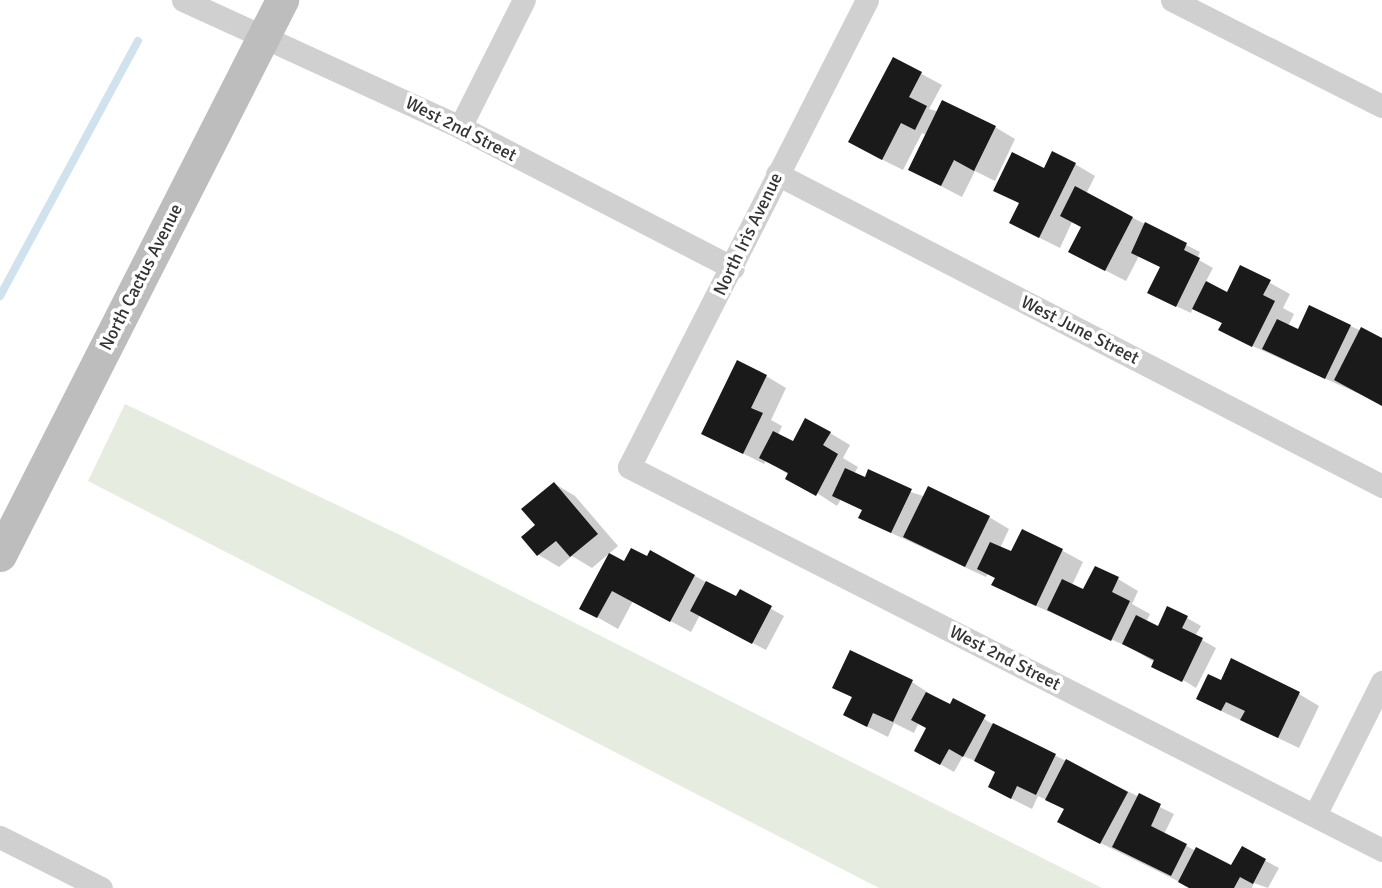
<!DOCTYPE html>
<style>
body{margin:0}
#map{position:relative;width:1382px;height:888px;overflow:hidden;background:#fff;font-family:Signika,sans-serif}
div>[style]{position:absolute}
.green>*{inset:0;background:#e6ecdf}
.shadow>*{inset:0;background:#0003}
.stream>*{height:8px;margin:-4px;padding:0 4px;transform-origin:4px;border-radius:4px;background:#cfe2ee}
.building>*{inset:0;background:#1a1a1a}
.minor>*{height:23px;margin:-11.5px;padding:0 11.5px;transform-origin:11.5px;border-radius:11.5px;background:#d0d0d0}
.secondary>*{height:33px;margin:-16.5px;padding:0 16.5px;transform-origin:16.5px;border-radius:16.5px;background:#bdbdbd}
span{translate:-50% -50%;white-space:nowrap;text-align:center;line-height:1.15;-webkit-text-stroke:7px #fff;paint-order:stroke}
.street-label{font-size:18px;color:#333}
</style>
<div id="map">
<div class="green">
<div style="clip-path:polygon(125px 404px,400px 535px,1102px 888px,879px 888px,88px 481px)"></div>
</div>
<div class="shadow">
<div style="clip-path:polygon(894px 59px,942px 85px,929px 109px,995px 127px,1015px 139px,995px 181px,975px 171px,962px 197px,910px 170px,927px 135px,922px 133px,903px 170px,871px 154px)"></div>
<div style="clip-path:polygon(1075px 164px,1095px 176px,1086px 194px,1200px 252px,1197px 259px,1213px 268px,1205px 283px,1228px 294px,1241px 267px,1290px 294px,1283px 308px,1294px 314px,1288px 326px,1298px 331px,1310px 308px,1382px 340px,1382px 404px,1241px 341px,1223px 324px,1193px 307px,1191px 313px,1163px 300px,1162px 267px,1139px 256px,1126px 281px,1091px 263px,1083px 228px,1072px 222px,1060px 248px,1032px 234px,1021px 204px,995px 190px)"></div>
<div style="clip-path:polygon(766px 376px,786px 388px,771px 420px,782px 426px,778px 435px,794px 443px,830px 433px,850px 445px,843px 458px,858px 467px,854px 474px,989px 517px,1009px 529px,1000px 548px,1012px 554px,1022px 532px,1063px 551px,1083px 562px,1072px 585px,1084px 591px,1118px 579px,1138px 591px,1132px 604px,1150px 614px,1146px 622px,1158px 628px,1187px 618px,1201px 626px,1195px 636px,1216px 648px,1196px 688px,1133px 649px,1014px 596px,993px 584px,997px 578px,988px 573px,986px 577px,874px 525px,864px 511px,841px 499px,837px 506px,766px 460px,764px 464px,703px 433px)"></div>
<div style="clip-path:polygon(555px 484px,575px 496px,618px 546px,592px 568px,572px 556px,559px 567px,539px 555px,523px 537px,537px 525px)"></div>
<div style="clip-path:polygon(651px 552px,737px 599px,741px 592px,784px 616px,766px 650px,700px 615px,691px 632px,633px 601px,618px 629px,581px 608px,625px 564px,647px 559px)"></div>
<div style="clip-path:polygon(912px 682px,950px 707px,954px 700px,997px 727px,1174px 814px,1164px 834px,1196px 851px,1232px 868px,1242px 848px,1279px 868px,1268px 888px,1254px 883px,1252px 888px,1192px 888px,1080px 833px,1066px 810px,1057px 805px,1038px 796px,1032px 809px,1010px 798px,997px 773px,978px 762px,963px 756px,954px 772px,917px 751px,929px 728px,919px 722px,914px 733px,894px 723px,888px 737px,866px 726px,853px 698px,834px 687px)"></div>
<div style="clip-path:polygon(1221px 682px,1299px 694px,1319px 706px,1299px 748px,1219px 710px)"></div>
</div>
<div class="stream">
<div style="left:0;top:296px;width:290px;rotate:-61.6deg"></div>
</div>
<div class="building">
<div style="clip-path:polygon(893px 57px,922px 72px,909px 97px,927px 106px,915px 130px,901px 123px,882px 160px,848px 142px)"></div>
<div style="clip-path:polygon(942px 100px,996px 126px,974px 171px,954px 160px,941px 186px,908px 170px)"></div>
<div style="clip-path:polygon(1052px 151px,1076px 163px,1039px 238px,1009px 223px,1019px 203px,993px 191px,1012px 152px,1044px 168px)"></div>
<div style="clip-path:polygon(1075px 186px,1133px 217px,1105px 271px,1068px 252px,1081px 227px,1060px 216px)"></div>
<div style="clip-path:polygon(1145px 222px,1187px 243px,1184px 250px,1200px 258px,1176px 307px,1147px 293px,1160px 267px,1131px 253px)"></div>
<div style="clip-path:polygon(1240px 265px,1271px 280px,1263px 295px,1275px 301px,1252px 347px,1218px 330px,1222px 323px,1192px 309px,1206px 281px,1227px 292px)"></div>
<div style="clip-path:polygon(1309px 305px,1351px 325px,1325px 379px,1262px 349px,1277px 319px,1298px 329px)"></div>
<div style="clip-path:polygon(1361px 327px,1382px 338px,1382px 406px,1334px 380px)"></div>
<div style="clip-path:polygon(737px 360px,767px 375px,751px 408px,763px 413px,743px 454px,701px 434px)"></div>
<div style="clip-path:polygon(805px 418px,831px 432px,823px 445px,838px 454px,816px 496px,785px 479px,788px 473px,759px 458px,773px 431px,793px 441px)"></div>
<div style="clip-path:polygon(845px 468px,865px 477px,868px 469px,912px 489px,891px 533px,858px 518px,862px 510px,832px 496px)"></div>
<div style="clip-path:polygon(554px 482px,598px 534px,570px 557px,556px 541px,537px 556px,521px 537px,535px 525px,521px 509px)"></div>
<div style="clip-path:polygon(928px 486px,990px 516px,965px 567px,903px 537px)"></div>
<div style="clip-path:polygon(1022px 529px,1063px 549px,1036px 606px,991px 585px,995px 578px,977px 569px,990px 542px,1011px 551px)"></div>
<div style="clip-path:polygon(631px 548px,647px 556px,650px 550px,695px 575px,670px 622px,612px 591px,597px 618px,579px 609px,609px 553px,624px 561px)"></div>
<div style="clip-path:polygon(1095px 566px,1119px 577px,1112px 592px,1130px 601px,1111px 641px,1047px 610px,1062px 579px,1083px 589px)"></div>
<div style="clip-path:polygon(706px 581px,736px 596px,740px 589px,772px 606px,752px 644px,690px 611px)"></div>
<div style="clip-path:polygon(1167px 606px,1188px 616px,1182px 628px,1203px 638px,1182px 682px,1151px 667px,1154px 660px,1122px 644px,1136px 615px,1158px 626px)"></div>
<div style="clip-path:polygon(850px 650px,913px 680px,893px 722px,873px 713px,867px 727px,843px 715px,852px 697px,832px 688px)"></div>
<div style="clip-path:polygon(1231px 658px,1300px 692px,1278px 738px,1240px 720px,1245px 711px,1226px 702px,1221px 711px,1196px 699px,1208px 674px,1221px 680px)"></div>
<div style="clip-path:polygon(926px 692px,950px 704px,953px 698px,986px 715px,963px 757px,949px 749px,940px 765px,914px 751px,926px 728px,911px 720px)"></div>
<div style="clip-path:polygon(993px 723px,1056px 754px,1036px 795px,1017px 786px,1011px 799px,988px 787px,995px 772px,974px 761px)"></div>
<div style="clip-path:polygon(1066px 759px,1128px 792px,1100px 844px,1057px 822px,1064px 809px,1045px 800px)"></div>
<div style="clip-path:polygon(1139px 793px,1161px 804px,1151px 826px,1187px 844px,1171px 876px,1112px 847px)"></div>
<div style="clip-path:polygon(1242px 846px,1266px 859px,1253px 884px,1240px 877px,1234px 888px,1189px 888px,1178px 882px,1196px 847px,1231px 865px)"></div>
</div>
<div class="minor">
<div style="left:183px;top:0;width:305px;rotate:24.6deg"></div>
<div style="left:460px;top:127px;width:307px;rotate:27.3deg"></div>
<div style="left:867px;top:0;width:524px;rotate:117.01deg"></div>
<div style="left:629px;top:467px;width:845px;rotate:26.96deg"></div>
<div style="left:1172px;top:0;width:235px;rotate:26.8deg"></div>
<div style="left:460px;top:127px;width:142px;rotate:-63.3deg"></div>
<div style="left:777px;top:174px;width:681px;rotate:27.28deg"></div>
<div style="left:1315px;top:815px;width:149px;rotate:-63.3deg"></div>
<div style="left:0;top:837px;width:113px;rotate:26.8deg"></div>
</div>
<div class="secondary">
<div style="left:0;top:555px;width:623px;rotate:-63.06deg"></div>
</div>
<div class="street-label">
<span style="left:461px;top:129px;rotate:27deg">West 2nd Street</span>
<span style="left:748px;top:234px;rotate:-64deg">North Iris Avenue</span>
<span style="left:141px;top:277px;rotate:-63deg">North Cactus Avenue</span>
<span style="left:1080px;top:330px;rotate:27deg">West June Street</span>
<span style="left:1005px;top:658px;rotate:27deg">West 2nd Street</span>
</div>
</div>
